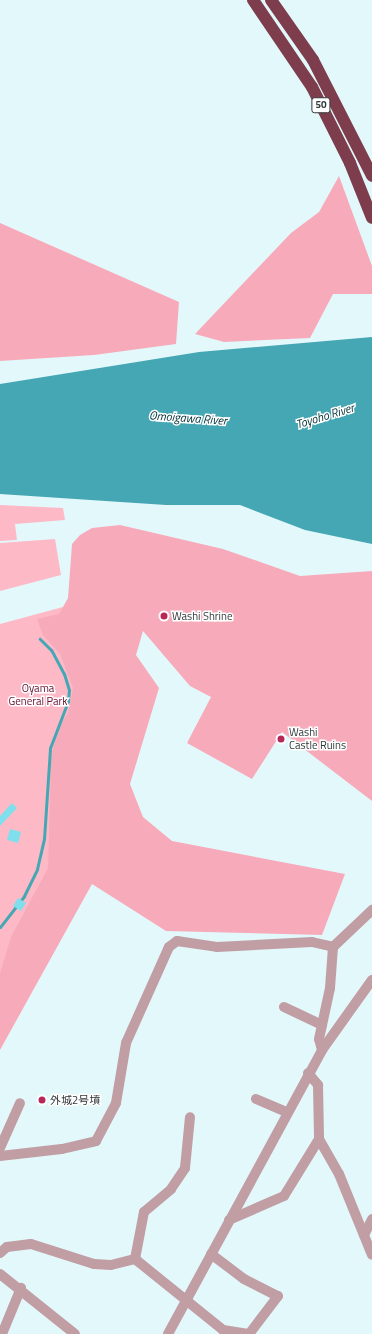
<!DOCTYPE html>
<meta charset="utf-8">
<style>
body{margin:0}
#map{position:relative;width:372px;height:1334px;overflow:hidden;background:#e3f8fb;font-family:"Titillium Web","Noto Sans JP",sans-serif}
div>[style]{position:absolute}
.green>*{inset:0;background:#feb9c7}
.forest>*{inset:0;background:#f7abba}
.water>*{inset:0;background:#46a7b4}
.stream>*{height:3px;margin:-1.5px;padding:0 1.5px;transform-origin:1.5px;border-radius:1.5px;background:#46a7b4}
.building>*{inset:0;background:#80dfec}
.minor>*{height:10px;margin:-5px;padding:0 5px;transform-origin:5px;border-radius:5px;background:#c09ea4}
.highway>*{height:12px;margin:-6px;padding:0 6px;transform-origin:6px;border-radius:6px;background:#7e3d4d}
.dots>*{width:11px;height:11px;translate:-50% -50%;box-sizing:border-box;border:2px solid #fff;border-radius:50%}
span{translate:-50% -50%;white-space:nowrap;text-align:center;line-height:1.15;-webkit-text-stroke:3px #fff;paint-order:stroke}
.shield-label span{padding:1px 3px;background:#fff;border:1px solid;border-radius:3px;-webkit-text-stroke-width:0}
.shield-label{font-size:10px;color:#30383a;font-weight:700}
.poi-label{font-size:11px;color:#30383a}
.left{translate:0 -50%;text-align:left}
.park-label{font-size:11px;color:#660e2e}
.water-label{font-size:12px;color:#013137;font-style:italic}
</style>
<div id="map">
<div class="green">
<div style="clip-path:polygon(0 505px,63px 508px,65px 520px,15px 524px,17px 540px,0 541px)"></div>
<div style="clip-path:polygon(55px 539px,61px 575px,0 591px,0 543px)"></div>
<div style="clip-path:polygon(63px 607px,76px 664px,78px 710px,54px 883px,0 994px,0 624px)"></div>
</div>
<div class="forest">
<div style="clip-path:polygon(339px 176px,372px 266px,372px 294px,333px 294px,310px 338px,224px 342px,195px 334px,291px 233px,319px 212px)"></div>
<div style="clip-path:polygon(0 223px,179px 302px,176px 344px,94px 355px,0 361px)"></div>
<div style="clip-path:polygon(120px 525px,223px 549px,300px 576px,372px 571px,372px 801px,282px 732px,252px 779px,187px 743px,211px 697px,190px 686px,143px 631px,136px 655px,159px 688px,130px 784px,143px 817px,172px 841px,345px 874px,322px 935px,166px 931px,92px 884px,0 1050px,0 973px,11px 937px,48px 868px,51px 759px,57px 730px,68px 713px,73px 688px,60px 654px,43px 635px,37px 619px,59px 614px,68px 598px,72px 544px,80px 535px,92px 528px)"></div>
</div>
<div class="water">
<div style="clip-path:polygon(372px 337px,372px 544px,305px 530px,240px 505px,166px 505px,0 494px,0 384px,199px 352px)"></div>
</div>
<div class="stream">
<div style="left:0;top:927px;width:39px;rotate:-52deg"></div>
<div style="left:24px;top:896px;width:30px;rotate:-64deg"></div>
<div style="left:37px;top:869px;width:31px;rotate:-77deg"></div>
<div style="left:44px;top:839px;width:91px;rotate:-86.2deg"></div>
<div style="left:50px;top:748px;width:50px;rotate:-69deg"></div>
<div style="left:68px;top:701px;width:11px;rotate:-85deg"></div>
<div style="left:69px;top:690px;width:17px;rotate:-107deg"></div>
<div style="left:64px;top:674px;width:27px;rotate:-118deg"></div>
<div style="left:51px;top:650px;width:16px;rotate:-135deg"></div>
</div>
<div class="building">
<div style="clip-path:polygon(12px 803px,17px 808px,0 826px,0 816px)"></div>
<div style="clip-path:polygon(10px 829px,21px 832px,18px 843px,7px 840px)"></div>
<div style="clip-path:polygon(18px 898px,26px 903px,21px 911px,13px 906px)"></div>
</div>
<div class="minor">
<div style="left:284px;top:1007px;width:42px;rotate:25.3deg"></div>
<div style="left:322px;top:1050px;width:11px;rotate:-105deg"></div>
<div style="left:319px;top:1039px;width:52px;rotate:-77.8deg"></div>
<div style="left:330px;top:988px;width:41px;rotate:-85.8deg"></div>
<div style="left:333px;top:947px;width:54px;rotate:-43.5deg"></div>
<div style="left:308px;top:1073px;width:16px;rotate:50deg"></div>
<div style="left:318px;top:1085px;width:54px;rotate:88.9deg"></div>
<div style="left:319px;top:1139px;width:40px;rotate:60.3deg"></div>
<div style="left:339px;top:1174px;width:87px;rotate:67.8deg"></div>
<div style="left:256px;top:1099px;width:34px;rotate:23deg"></div>
<div style="left:0;top:1148px;width:49px;rotate:-66deg"></div>
<div style="left:0;top:1156px;width:62px;rotate:-6.4deg"></div>
<div style="left:62px;top:1149px;width:35px;rotate:-13deg"></div>
<div style="left:96px;top:1141px;width:43px;rotate:-62.2deg"></div>
<div style="left:116px;top:1103px;width:61px;rotate:-80.5deg"></div>
<div style="left:126px;top:1043px;width:105px;rotate:-65.9deg"></div>
<div style="left:169px;top:947px;width:10px;rotate:-37deg"></div>
<div style="left:177px;top:941px;width:40px;rotate:8.5deg"></div>
<div style="left:217px;top:947px;width:95px;rotate:-3deg"></div>
<div style="left:312px;top:942px;width:22px;rotate:13deg"></div>
<div style="left:229px;top:1220px;width:60px;rotate:-23.6deg"></div>
<div style="left:284px;top:1196px;width:67px;rotate:-58.4deg"></div>
<div style="left:364px;top:1235px;width:18px;rotate:-63deg"></div>
<div style="left:0;top:1253px;width:9px;rotate:-41deg"></div>
<div style="left:7px;top:1247px;width:24px;rotate:-7deg"></div>
<div style="left:31px;top:1244px;width:66px;rotate:17.6deg"></div>
<div style="left:94px;top:1264px;width:17px;rotate:3deg"></div>
<div style="left:111px;top:1265px;width:25px;rotate:-14deg"></div>
<div style="left:135px;top:1259px;width:113px;rotate:38.9deg"></div>
<div style="left:223px;top:1330px;width:24px;rotate:9deg"></div>
<div style="left:211px;top:1254px;width:41px;rotate:37.1deg"></div>
<div style="left:244px;top:1279px;width:38px;rotate:27deg"></div>
<div style="left:278px;top:1296px;width:48px;rotate:127.3deg"></div>
<div style="left:135px;top:1259px;width:48px;rotate:-79.2deg"></div>
<div style="left:144px;top:1212px;width:35px;rotate:-40deg"></div>
<div style="left:171px;top:1189px;width:25px;rotate:-56deg"></div>
<div style="left:185px;top:1168px;width:51px;rotate:-84.4deg"></div>
<div style="left:0;top:1274px;width:96px;rotate:38.7deg"></div>
<div style="left:2px;top:1334px;width:50px;rotate:-67.6deg"></div>
<div style="left:168px;top:1334px;width:323px;rotate:-61.5deg"></div>
<div style="left:322px;top:1050px;width:86px;rotate:-54.5deg"></div>
</div>
<div class="highway">
<div style="left:253px;top:0;width:105px;rotate:55.9deg"></div>
<div style="left:312px;top:87px;width:85px;rotate:63.4deg"></div>
<div style="left:350px;top:163px;width:59px;rotate:68.2deg"></div>
<div style="left:271px;top:0;width:73px;rotate:55deg"></div>
<div style="left:313px;top:60px;width:130px;rotate:63deg"></div>
</div>
<div class="dots">
<div style="left:164px;top:616px;background:#b72859"></div>
<div style="left:281px;top:739px;background:#b72859"></div>
<div style="left:42px;top:1100px;background:#b72859"></div>
</div>
<div class="shield-label">
<span style="left:321px;top:105px">50</span>
</div>
<div class="poi-label">
<span class="left" style="left:172px;top:616px">Washi Shrine</span>
<span class="left" style="left:289px;top:739px">Washi<br>Castle Ruins</span>
<span class="left" style="left:50px;top:1100px">外城2号墳</span>
</div>
<div class="park-label">
<span style="left:38px;top:695px">Oyama<br>General Park</span>
</div>
<div class="water-label">
<span style="left:325px;top:416px;rotate:-17deg">Toyoho River</span>
<span style="left:188px;top:418px;rotate:4deg">Omoigawa River</span>
</div>
</div>
